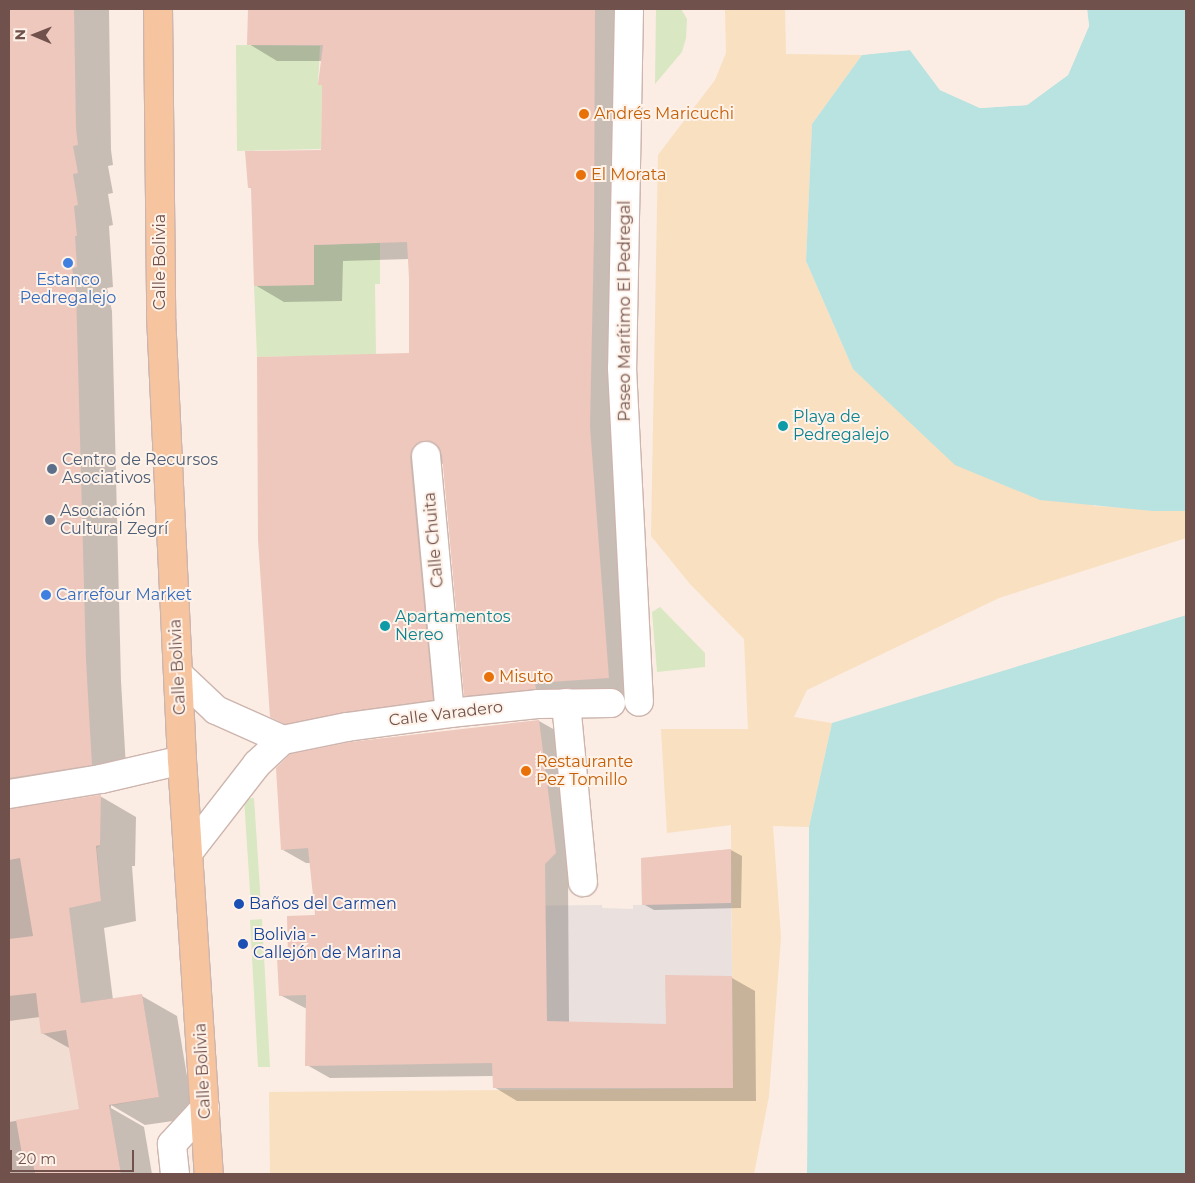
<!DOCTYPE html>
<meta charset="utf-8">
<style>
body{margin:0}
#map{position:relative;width:1195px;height:1183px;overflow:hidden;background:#fbede3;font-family:Montserrat,sans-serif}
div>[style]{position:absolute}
.residential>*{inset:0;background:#f2ddd2}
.industrial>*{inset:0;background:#eae1de}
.green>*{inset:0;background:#d9e7c3}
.sand>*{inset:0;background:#f8e0c0}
.water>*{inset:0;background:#b9e3e1}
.pier>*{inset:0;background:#fbede3}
.shadow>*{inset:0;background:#0003}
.building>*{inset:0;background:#eec7bd}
.roads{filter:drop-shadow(1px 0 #cdb5ae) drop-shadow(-1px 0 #cdb5ae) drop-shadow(0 1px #cdb5ae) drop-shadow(0 -1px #cdb5ae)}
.minor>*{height:28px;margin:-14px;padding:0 14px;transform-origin:14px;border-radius:14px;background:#fff}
.major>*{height:28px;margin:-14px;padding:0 14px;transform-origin:14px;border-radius:14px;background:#f6c49f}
.dots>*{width:14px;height:14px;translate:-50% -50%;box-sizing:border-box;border:2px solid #fef2e9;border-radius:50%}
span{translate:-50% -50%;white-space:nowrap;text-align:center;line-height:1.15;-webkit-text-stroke:4px #fef2e9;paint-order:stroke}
.food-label{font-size:16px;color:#c56008}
.left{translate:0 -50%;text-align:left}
.street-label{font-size:16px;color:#71514b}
.shop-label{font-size:16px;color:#366cbe}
.culture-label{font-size:16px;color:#0d838f}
.service-label{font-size:16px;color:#4e5e75}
.transit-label{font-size:16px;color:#164399}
.frame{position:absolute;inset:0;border:10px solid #71514b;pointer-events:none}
.north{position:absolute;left:10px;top:10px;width:50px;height:50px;-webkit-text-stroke:4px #fef2e9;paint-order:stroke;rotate:271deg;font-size:14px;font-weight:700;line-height:20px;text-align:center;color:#71514b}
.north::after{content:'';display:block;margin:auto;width:18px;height:22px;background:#71514b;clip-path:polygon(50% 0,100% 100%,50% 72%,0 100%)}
.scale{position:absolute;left:10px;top:1150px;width:124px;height:22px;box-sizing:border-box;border:2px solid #71514b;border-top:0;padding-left:6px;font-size:15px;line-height:18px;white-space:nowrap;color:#71514b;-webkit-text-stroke:4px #fef2e9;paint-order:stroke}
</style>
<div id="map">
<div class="residential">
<div style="clip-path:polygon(101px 789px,100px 845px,97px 848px,101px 901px,68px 906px,81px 1003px,142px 994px,159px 1097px,109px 1106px,121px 1174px,9px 1174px,9px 805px)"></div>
</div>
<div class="industrial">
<div style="clip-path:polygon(731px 849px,733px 1088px,510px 1088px,507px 906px,602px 905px,602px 908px,633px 909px,633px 905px,642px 905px,641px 858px)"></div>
</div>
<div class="green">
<div style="clip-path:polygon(656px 9px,681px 9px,687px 19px,686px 38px,682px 52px,655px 84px)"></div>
<div style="clip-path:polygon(236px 45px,320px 46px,318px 85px,322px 85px,321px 149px,237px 151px)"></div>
<div style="clip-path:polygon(380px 243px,380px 284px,375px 284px,376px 355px,257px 357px,254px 286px,313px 285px,314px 245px)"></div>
<div style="clip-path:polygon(660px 607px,705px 653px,705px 667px,657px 672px,652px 612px)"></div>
<div style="clip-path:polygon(254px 798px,261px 905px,251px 906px,244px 799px)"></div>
<div style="clip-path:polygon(262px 919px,270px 1067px,258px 1067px,250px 920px)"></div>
</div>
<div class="sand">
<div style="clip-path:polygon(725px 9px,785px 9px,786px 54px,862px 55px,812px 124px,806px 261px,853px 369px,1094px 506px,1186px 511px,1186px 538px,999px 598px,807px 690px,794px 717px,832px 723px,809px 827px,773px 826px,781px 937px,769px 1096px,754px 1174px,270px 1174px,269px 1092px,733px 1088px,731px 825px,667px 833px,661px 729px,748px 729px,744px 639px,690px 584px,651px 536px,658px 155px,715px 80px,726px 53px)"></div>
</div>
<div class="water">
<div style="clip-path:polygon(1087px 9px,1186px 9px,1186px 511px,1153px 511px,1040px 500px,955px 465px,853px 369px,806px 261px,812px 124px,862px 55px,910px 50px,940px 90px,980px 108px,1027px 105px,1068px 75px,1089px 26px)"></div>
<div style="clip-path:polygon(1186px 615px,1186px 1174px,807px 1174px,809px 827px,832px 723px)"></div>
</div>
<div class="pier">
<div style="clip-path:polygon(1084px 9px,1087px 9px,1089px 26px,1068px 75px,1027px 105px,980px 108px,940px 90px,910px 50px,859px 55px,862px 52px,911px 48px,942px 88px,981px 105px,1026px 103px,1066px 73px,1087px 26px)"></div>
<div style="clip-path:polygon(1186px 613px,1186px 615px,829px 723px,831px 721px)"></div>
<div style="clip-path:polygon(806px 827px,809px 827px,807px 1174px,804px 1174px)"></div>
</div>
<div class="shadow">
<div style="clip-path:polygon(9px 9px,109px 9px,111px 150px,113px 165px,108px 166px,113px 193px,108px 194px,113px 225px,109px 226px,113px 287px,107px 288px,112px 311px,121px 681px,127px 785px,34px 802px,31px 807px,100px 796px,136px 817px,135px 866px,132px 866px,136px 921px,104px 928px,113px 1000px,142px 996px,177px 1016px,194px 1118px,145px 1125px,111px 1105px,111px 1108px,144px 1127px,152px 1174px,9px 1174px,9px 1122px,80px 1110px,71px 1049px,42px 1033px,40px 1017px,9px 1021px)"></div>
<div style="clip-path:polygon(248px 9px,630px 9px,638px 694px,563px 699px,494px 712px,465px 695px,444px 462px,441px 466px,461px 716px,300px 733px,271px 716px,410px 354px,409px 259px,343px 261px,342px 301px,284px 302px,255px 285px,252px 189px,249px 187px,322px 151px,323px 86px,320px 84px,322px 61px,277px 61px,249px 44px)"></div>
<div style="clip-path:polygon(539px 721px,562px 734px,579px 867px,568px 877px,569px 1023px,667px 1025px,732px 978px,755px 991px,756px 1101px,517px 1101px,494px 1087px,493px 1076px,330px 1078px,307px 1065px,307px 1009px,280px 995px,289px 958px,317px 917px,311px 863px,306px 863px,283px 850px)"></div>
<div style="clip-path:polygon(731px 850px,742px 856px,741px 908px,654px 910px,643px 904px)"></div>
</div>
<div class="building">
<div style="clip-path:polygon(9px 9px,74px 9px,76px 129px,78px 145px,73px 146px,78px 173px,73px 174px,78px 205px,74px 206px,77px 236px,75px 236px,77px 267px,72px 268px,76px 290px,86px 660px,92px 765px,9px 778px)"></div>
<div style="clip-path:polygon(248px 9px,595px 9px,594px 236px,590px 427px,609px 678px,535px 683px,536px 689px,464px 696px,442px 455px,439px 447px,433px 442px,424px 441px,417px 444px,412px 449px,410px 457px,433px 700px,345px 712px,285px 724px,270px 717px,258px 540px,257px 357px,409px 353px,409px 278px,407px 242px,314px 245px,314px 285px,254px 286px,251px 187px,248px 188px,245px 151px,321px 150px,322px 85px,318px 85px,323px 45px,247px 45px)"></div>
<div style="clip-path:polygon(539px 720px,556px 853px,545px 864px,547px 1021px,666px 1024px,665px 975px,732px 976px,733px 1088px,493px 1088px,492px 1063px,305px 1066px,306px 995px,279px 996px,277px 957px,288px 957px,287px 916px,315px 915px,308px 848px,281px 850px,276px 768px,290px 754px,350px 742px)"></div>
<div style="clip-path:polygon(101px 795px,100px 845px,96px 846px,101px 901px,69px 908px,81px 1003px,142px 994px,159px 1097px,109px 1105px,121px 1174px,35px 1174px,32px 1158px,23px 1160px,16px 1120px,79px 1109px,66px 1030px,41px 1034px,36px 993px,9px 996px,9px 939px,33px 936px,20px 858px,9px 860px,9px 809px)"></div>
<div style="clip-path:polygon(731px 849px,731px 903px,642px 905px,641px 858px)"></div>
</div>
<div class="roads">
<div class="minor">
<div style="left:629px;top:9px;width:359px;rotate:91.1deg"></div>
<div style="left:622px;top:368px;width:334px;rotate:87.1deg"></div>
<div style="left:426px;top:456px;width:258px;rotate:84.7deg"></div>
<div style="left:179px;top:675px;width:51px;rotate:43.4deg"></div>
<div style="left:216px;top:710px;width:73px;rotate:24.1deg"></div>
<div style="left:566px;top:703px;width:180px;rotate:84.6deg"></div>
<div style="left:9px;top:794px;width:93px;rotate:-9.3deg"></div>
<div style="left:101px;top:779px;width:83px;rotate:-13.2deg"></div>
<div style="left:188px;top:853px;width:113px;rotate:-52.2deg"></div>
<div style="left:257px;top:764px;width:35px;rotate:-43deg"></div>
<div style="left:283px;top:740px;width:65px;rotate:-11.5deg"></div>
<div style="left:347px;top:727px;width:104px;rotate:-7.7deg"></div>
<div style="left:450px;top:713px;width:88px;rotate:-5.8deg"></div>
<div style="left:538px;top:704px;width:73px;rotate:-0.8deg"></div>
<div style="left:175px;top:1174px;width:30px;rotate:-96deg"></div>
<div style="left:172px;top:1144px;width:49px;rotate:-47.5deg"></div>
</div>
<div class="major">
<div style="left:158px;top:9px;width:306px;rotate:89.4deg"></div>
<div style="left:161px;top:315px;width:445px;rotate:87.3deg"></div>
<div style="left:182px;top:760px;width:415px;rotate:86.3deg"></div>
</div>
</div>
<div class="dots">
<div style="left:584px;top:114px;background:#e8710a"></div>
<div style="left:581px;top:175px;background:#e8710a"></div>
<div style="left:68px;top:263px;background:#3f7fe0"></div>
<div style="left:783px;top:426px;background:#0f9aa8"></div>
<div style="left:52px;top:469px;background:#5c6f8a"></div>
<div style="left:50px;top:520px;background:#5c6f8a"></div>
<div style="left:46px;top:595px;background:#3f7fe0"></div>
<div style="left:385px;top:626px;background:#0f9aa8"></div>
<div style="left:489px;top:677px;background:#e8710a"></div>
<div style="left:526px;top:771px;background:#e8710a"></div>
<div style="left:239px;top:904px;background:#1a4fb4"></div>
<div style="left:243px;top:944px;background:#1a4fb4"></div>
</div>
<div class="food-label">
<span class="left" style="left:594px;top:114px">Andrés Maricuchi</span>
<span class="left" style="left:591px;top:175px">El Morata</span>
<span class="left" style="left:499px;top:677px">Misuto</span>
<span class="left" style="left:536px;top:771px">Restaurante<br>Pez Tomillo</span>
</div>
<div class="street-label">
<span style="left:160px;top:262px;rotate:-90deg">Calle Bolivia</span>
<span style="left:625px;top:311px;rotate:-90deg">Paseo Marítimo El Pedregal</span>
<span style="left:434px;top:540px;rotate:-95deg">Calle Chuita</span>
<span style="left:178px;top:667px;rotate:-93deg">Calle Bolivia</span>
<span style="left:446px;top:714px;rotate:-7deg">Calle Varadero</span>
<span style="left:203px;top:1071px;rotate:-93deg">Calle Bolivia</span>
</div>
<div class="shop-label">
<span style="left:68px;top:289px">Estanco<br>Pedregalejo</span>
<span class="left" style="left:56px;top:595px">Carrefour Market</span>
</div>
<div class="culture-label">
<span class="left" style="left:793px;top:426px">Playa de<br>Pedregalejo</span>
<span class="left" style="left:395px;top:626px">Apartamentos<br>Nereo</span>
</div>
<div class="service-label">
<span class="left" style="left:62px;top:469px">Centro de Recursos<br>Asociativos</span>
<span class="left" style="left:60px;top:520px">Asociación<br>Cultural Zegrí</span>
</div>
<div class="transit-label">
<span class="left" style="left:249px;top:904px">Baños del Carmen</span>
<span class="left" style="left:253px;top:944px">Bolivia -<br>Callejón de Marina</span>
</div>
<div class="frame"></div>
<div class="north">N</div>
<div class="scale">20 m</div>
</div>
